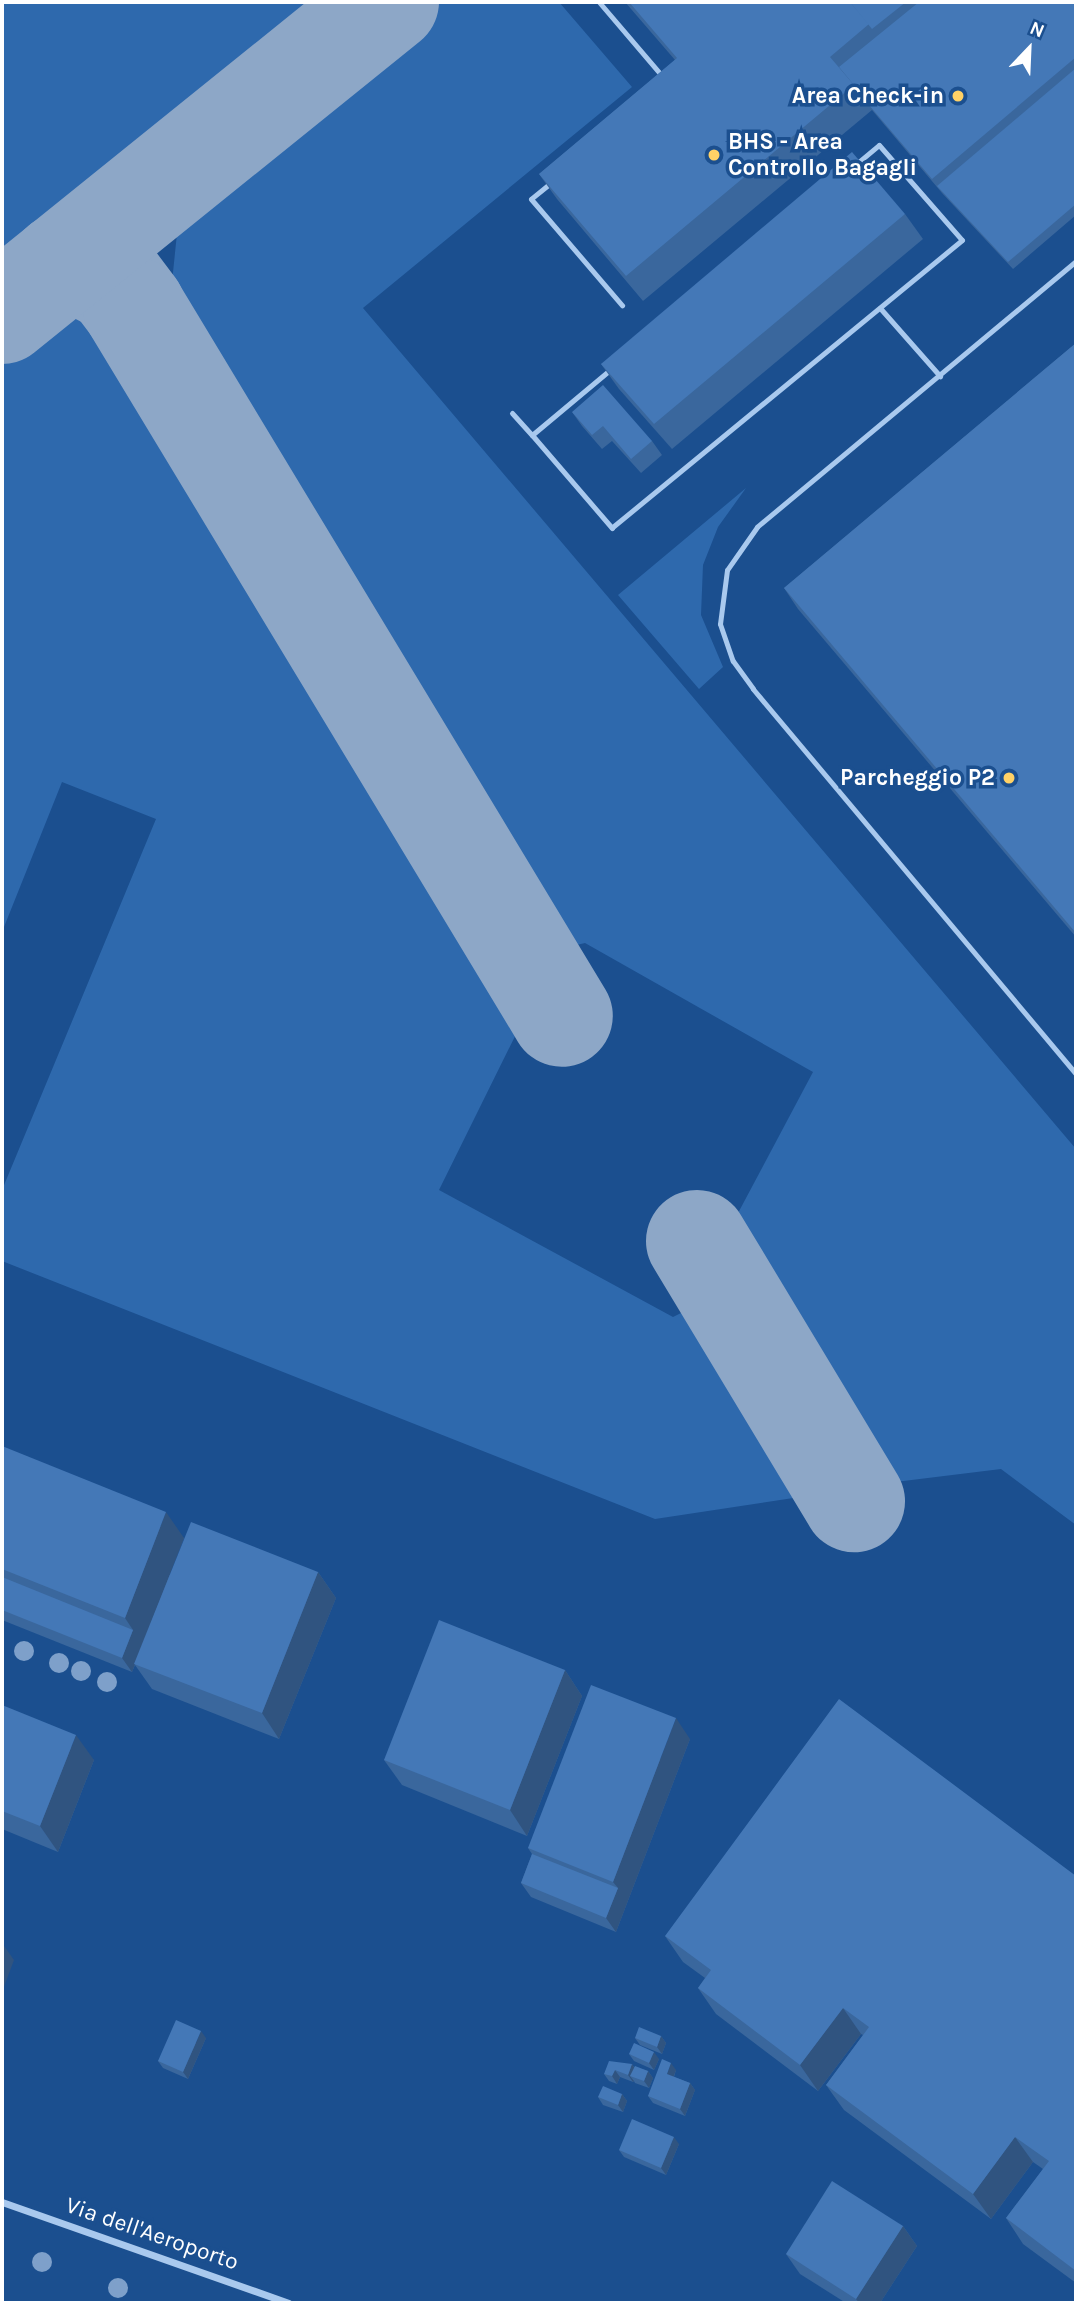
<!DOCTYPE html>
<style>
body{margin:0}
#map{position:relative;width:1078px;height:2305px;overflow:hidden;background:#1b4f8f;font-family:Karla,sans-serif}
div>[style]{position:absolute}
.green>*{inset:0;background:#2e69ad}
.taxiway>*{height:102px;margin:-51px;padding:0 51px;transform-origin:51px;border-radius:51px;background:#8da7c7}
.service>*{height:5px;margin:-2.5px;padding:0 2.5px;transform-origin:2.5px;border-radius:2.5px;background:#a9c9ee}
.minor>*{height:7px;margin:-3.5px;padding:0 3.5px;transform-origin:3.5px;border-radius:3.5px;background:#a9c9ee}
.trees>*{width:20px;height:20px;margin:-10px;border-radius:50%;background:#7ea0ca}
.wall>*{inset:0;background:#3a679d}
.shaded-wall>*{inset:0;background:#305480}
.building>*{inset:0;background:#4478b7}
.dots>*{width:19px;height:19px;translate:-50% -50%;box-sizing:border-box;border:4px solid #1b4f8f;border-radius:50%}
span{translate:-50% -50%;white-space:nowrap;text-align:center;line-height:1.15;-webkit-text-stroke:7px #1b4f8f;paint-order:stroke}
.poi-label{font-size:23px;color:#fff;font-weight:700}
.right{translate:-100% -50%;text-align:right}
.left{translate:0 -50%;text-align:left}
.street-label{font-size:23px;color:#fff}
.frame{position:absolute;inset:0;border:4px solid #fff;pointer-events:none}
.north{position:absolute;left:994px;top:14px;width:70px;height:70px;-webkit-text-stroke:5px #1b4f8f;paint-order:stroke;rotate:23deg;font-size:19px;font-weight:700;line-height:28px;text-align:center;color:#fff}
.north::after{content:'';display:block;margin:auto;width:24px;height:32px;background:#fff;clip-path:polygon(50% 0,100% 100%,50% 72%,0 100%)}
</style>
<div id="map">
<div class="green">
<div style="clip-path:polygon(2px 2px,340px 2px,2px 270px)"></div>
<div style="clip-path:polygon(434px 2px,559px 2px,632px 87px,363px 308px,1076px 1149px,1076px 1525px,1001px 1469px,879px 1484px,729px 1230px,813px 1072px,585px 943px,560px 949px,171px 292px,180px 204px)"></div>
<div style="clip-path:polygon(47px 309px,105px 326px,524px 1018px,439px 1190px,673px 1317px,695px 1306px,813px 1495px,655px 1519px,2px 1261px,2px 1190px,156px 819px,62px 782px,2px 932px,2px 346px)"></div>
<div style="clip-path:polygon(746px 488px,718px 527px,703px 565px,701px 615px,723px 667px,699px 689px,618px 595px)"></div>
</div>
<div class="taxiway">
<div style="left:61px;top:265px;width:25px;rotate:5deg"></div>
<div style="left:86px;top:267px;width:31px;rotate:27deg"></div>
<div style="left:114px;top:281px;width:34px;rotate:53deg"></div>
<div style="left:134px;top:308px;width:827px;rotate:58.85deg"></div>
<div style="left:2px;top:313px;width:496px;rotate:-38.9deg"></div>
<div style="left:697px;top:1241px;width:304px;rotate:58.9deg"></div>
</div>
<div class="service">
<div style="left:599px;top:2px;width:99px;rotate:49.5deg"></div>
<div style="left:879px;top:145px;width:126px;rotate:48.9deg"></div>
<div style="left:962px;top:240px;width:453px;rotate:140.6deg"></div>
<div style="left:612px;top:528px;width:123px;rotate:-130.7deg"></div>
<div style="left:532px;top:435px;width:452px;rotate:-39.9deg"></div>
<div style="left:553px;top:181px;width:28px;rotate:141deg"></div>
<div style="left:531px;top:199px;width:140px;rotate:49.4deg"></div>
<div style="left:1076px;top:261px;width:415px;rotate:140.2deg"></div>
<div style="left:757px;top:527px;width:52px;rotate:124.9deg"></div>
<div style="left:727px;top:570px;width:54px;rotate:97.4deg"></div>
<div style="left:720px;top:624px;width:39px;rotate:71deg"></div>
<div style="left:733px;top:661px;width:34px;rotate:54deg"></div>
<div style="left:753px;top:689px;width:503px;rotate:50deg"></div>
<div style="left:880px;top:308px;width:91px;rotate:48.6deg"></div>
<div style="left:512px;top:413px;width:30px;rotate:48deg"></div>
</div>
<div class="minor">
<div style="left:2px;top:2202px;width:304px;rotate:19.4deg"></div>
</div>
<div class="trees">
<div style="left:24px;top:1651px"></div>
<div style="left:59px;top:1663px"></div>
<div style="left:81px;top:1671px"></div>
<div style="left:107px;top:1682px"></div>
<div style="left:42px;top:2262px"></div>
<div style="left:118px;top:2288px"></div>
</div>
<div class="wall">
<div style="clip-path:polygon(625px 2px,1076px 2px,1076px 215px,1013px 269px,942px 193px,872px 110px,643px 301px,557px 199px,539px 174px,675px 60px)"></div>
<div style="clip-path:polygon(905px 214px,923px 239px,672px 449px,619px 389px,601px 364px)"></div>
<div style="clip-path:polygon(1076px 343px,1076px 937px,798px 609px,784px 588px)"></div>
<div style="clip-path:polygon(572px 412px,652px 441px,662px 455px,641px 473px,612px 441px,602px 449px,582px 426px)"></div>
<div style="clip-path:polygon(2px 1446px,184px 1538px,169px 1575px,318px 1572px,336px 1598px,279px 1739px,152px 1689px,135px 1665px,132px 1672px,2px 1620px)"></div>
<div style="clip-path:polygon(565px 1670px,582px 1696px,527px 1836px,402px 1785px,384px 1760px)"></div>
<div style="clip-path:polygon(2px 1705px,94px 1760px,58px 1852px,2px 1829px)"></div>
<div style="clip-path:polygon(690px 1739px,616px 1932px,531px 1897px,521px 1883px,532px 1854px,528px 1848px)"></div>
<div style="clip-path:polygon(1076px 1876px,1076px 2283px,1023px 2244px,1006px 2218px,1043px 2169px,1033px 2162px,991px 2219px,844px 2110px,826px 2085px,863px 2035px,861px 2034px,818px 2091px,716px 2014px,698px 1988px,705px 1978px,683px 1962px,665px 1936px)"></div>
<div style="clip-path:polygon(661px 2036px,666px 2043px,662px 2054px,640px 2045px,635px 2038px)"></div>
<div style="clip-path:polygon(206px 2038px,188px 2079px,163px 2068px,158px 2061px)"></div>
<div style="clip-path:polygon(629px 2054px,659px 2059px,654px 2070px,634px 2061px)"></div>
<div style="clip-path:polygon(632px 2064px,634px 2067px,648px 2071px,653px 2078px,649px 2088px,635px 2083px,634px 2081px,633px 2082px,620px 2077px,617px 2084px,609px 2081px,604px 2074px)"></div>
<div style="clip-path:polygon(676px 2070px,674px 2077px,690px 2083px,695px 2090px,685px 2116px,653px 2103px,648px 2096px)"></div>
<div style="clip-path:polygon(622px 2094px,627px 2101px,623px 2112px,603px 2105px,598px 2097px)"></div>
<div style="clip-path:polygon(679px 2144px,666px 2175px,624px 2157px,619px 2150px)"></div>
<div style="clip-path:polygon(903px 2226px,917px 2246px,880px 2303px,846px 2303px,800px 2274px,786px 2254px)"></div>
</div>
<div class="shaded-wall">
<div style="clip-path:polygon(166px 1512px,184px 1538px,132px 1672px,122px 1658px,133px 1630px,125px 1618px)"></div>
<div style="clip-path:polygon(318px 1572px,336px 1598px,279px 1739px,262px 1713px)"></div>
<div style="clip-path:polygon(565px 1670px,582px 1696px,527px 1836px,510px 1810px)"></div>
<div style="clip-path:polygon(676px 1718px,690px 1739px,616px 1932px,606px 1918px,618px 1888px,613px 1882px)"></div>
<div style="clip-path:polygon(76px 1735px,94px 1760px,58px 1852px,40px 1826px)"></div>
<div style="clip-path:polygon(2px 1943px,14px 1960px,2px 1992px)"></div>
<div style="clip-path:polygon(843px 2008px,861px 2034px,818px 2091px,800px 2065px)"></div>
<div style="clip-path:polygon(201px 2031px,206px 2038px,188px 2079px,183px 2072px)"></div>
<div style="clip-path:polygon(661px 2036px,666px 2043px,662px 2054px,657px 2047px)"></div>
<div style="clip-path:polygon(654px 2052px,659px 2059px,654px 2070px,649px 2063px)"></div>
<div style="clip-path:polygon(671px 2063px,676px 2070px,672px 2081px,667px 2074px)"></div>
<div style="clip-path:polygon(632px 2064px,637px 2072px,630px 2076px,634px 2081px,633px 2082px,628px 2075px)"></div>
<div style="clip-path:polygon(615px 2070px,620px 2077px,617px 2084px,612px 2076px)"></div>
<div style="clip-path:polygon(648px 2071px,653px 2078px,649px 2088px,644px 2081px)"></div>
<div style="clip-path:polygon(690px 2083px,695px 2090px,685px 2116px,680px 2109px)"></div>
<div style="clip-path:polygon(622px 2094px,627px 2101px,623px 2112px,618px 2105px)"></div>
<div style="clip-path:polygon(674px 2137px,679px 2144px,666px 2175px,661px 2168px)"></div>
<div style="clip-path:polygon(1015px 2137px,1033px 2162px,991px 2219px,973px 2194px)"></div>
<div style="clip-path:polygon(903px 2226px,917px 2246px,880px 2303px,859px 2303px,856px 2299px)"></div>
</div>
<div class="building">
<div style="clip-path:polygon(629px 2px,850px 2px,869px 24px,830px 57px,854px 85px,626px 276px,539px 174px,677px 58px)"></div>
<div style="clip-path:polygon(850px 2px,906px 2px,872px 29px)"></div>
<div style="clip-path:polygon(919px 2px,1076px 2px,1076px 57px,932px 179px,863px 98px,854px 85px,839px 67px)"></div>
<div style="clip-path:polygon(1076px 68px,1076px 204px,1008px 262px,937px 186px)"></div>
<div style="clip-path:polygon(852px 152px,905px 214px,654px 424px,601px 364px)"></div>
<div style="clip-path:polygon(1076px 343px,1076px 933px,784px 588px)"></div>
<div style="clip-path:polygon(603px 385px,652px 441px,631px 459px,603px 426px,592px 435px,572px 412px)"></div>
<div style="clip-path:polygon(2px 1446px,166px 1512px,125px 1618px,2px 1569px)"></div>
<div style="clip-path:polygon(191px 1522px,318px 1572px,262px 1713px,134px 1664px)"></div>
<div style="clip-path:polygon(2px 1577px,133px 1630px,122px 1658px,2px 1610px)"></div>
<div style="clip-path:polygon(439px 1620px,565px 1670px,510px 1810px,384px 1760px)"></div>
<div style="clip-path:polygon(591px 1685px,676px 1718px,613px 1882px,528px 1848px)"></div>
<div style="clip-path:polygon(839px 1699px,1076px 1876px,1076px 2271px,1006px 2218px,1049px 2161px,1015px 2137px,973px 2194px,826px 2085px,869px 2027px,843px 2008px,800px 2065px,698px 1988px,711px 1970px,665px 1936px)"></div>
<div style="clip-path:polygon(2px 1705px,76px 1735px,40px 1826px,2px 1811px)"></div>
<div style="clip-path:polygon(532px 1854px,618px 1888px,606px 1918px,521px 1883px)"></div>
<div style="clip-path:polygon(176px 2020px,201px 2031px,183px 2072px,158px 2061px)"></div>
<div style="clip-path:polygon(639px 2027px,661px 2036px,657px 2047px,635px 2038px)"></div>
<div style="clip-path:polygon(634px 2043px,654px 2052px,649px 2063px,629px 2054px)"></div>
<div style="clip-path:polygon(662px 2059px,671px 2063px,667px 2074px,690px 2083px,680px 2109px,648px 2096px)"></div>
<div style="clip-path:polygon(609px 2061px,632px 2064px,628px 2075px,615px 2070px,612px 2076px,604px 2074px)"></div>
<div style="clip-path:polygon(635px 2066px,648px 2071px,644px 2081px,630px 2076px)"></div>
<div style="clip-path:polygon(603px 2086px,622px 2094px,618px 2105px,598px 2097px)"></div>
<div style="clip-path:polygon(632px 2119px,674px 2137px,661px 2168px,619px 2150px)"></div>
<div style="clip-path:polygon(832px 2181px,903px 2226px,856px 2299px,786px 2254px)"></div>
</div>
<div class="dots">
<div style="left:958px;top:96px;background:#ffd166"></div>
<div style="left:714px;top:155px;background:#ffd166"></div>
<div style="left:1009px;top:778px;background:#ffd166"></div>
</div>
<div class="poi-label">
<span class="right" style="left:944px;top:96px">Area Check-in</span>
<span class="left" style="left:728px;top:155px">BHS - Area<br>Controllo Bagagli</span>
<span class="right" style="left:995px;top:778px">Parcheggio P2</span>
</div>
<div class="street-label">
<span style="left:152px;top:2234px;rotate:19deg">Via dell'Aeroporto</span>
</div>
<div class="frame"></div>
<div class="north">N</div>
</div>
